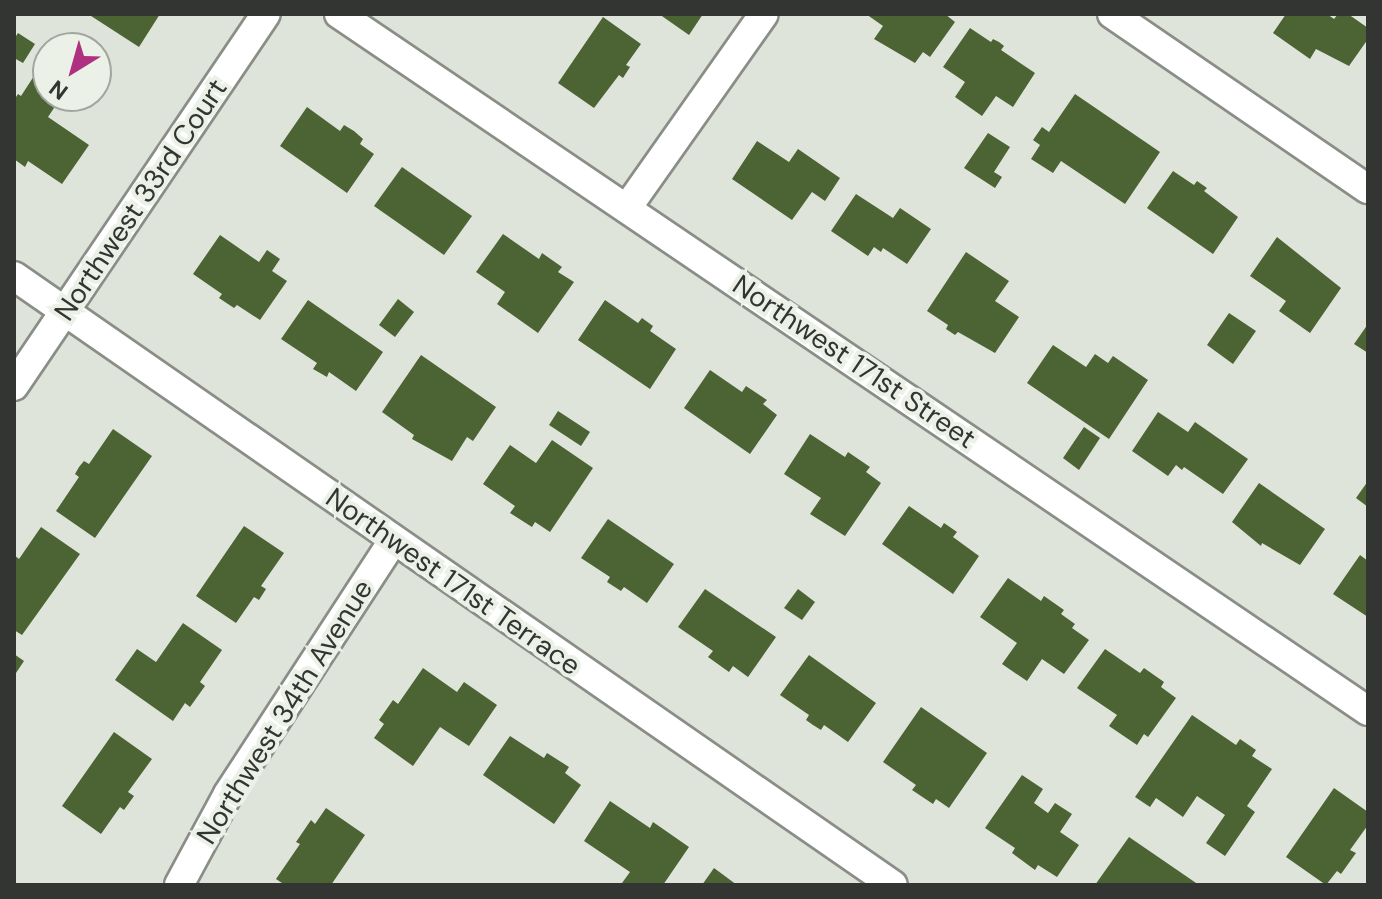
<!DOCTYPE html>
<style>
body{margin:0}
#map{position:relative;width:1382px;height:899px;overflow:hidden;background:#dfe4db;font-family:"DM Sans",sans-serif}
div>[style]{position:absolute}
.building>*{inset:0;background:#4c6334}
.roads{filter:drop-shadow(2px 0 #8a8e87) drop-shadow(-2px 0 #8a8e87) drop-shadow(0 2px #8a8e87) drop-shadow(0 -2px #8a8e87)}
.street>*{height:28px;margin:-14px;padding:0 14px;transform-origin:14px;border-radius:14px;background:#fff}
span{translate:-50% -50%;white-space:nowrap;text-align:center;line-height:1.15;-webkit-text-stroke:8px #ecf1e8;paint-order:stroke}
.street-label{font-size:28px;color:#333532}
.frame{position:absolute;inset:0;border:16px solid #333532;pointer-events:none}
.north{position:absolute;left:32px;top:32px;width:80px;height:80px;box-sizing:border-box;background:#ecf1e8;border:2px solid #a2a69f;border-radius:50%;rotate:217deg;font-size:22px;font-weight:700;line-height:32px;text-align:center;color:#333532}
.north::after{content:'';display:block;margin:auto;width:28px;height:36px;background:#af307f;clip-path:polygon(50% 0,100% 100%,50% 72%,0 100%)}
</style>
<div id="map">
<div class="building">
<div style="clip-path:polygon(88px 14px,160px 14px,139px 47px)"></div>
<div style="clip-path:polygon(659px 14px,703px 14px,689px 35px)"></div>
<div style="clip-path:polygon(866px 14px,945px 14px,955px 22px,930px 57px,923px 52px,915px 63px,874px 39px,883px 26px)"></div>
<div style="clip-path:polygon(1286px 14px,1327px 14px,1334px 19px,1338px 14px,1348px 14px,1368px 28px,1368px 39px,1349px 66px,1316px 49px,1310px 59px,1273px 33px)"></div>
<div style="clip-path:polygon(603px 17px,641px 44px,626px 65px,630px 67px,623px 78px,619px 75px,594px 108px,558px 83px)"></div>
<div style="clip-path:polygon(970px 28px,991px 42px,993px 39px,999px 42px,1004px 46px,1001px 50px,1035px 73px,1013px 107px,996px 96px,982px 116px,955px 97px,965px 82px,943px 67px)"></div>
<div style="clip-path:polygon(18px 33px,35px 44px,23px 63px,14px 58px,14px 39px)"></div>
<div style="clip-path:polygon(34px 76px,48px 85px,48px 96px,62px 96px,48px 117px,89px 145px,62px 184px,28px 161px,25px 167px,14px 159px,14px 100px,18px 94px,21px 96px)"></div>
<div style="clip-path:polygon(1075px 94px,1160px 152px,1125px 204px,1061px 161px,1053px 173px,1031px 159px,1040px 145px,1033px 140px,1042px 127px,1049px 132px)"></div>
<div style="clip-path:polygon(307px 107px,340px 131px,344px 125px,354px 131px,363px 139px,360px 144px,374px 154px,347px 193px,280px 146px)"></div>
<div style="clip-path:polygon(988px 133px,1010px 147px,994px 172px,1002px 177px,995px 188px,964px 168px)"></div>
<div style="clip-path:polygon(757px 141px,789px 162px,798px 149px,840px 178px,825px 201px,812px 192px,792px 220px,732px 179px)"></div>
<div style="clip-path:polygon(402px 167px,472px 216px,444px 255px,374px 206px)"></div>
<div style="clip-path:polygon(1173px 171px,1194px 185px,1197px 181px,1207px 188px,1204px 191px,1238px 217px,1213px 254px,1147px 208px)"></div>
<div style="clip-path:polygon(856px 194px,893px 218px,900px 208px,931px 229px,907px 264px,883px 248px,881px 252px,874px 247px,868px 256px,831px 231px)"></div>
<div style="clip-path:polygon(503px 234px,539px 259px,542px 253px,562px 267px,558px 272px,574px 282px,538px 333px,497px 304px,505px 292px,476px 272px)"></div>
<div style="clip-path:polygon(220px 235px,259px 262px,267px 250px,280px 259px,272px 271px,287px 281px,260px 320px,237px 305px,234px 308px,219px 298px,222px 294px,193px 274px)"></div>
<div style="clip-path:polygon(1277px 237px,1341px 288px,1310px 333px,1279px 311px,1286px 301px,1250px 276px)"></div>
<div style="clip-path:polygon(966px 252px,1009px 281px,995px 301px,1019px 317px,995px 353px,958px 332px,955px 335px,946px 329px,948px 325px,927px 311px)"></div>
<div style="clip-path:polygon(398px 299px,414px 312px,395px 337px,379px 325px)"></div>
<div style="clip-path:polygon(308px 300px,383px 352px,356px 391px,329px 372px,327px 377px,313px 369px,317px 363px,281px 339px)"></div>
<div style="clip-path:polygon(605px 300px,638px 323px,642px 318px,653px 326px,650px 331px,676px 349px,650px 389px,578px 340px)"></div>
<div style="clip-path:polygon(1229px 313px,1256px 331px,1233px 364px,1207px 345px)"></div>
<div style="clip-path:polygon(1368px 324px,1368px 353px,1354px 344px)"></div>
<div style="clip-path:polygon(1053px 345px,1086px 367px,1095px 354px,1108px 363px,1113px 356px,1148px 380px,1109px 439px,1027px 383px)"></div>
<div style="clip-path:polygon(421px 355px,496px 407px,473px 441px,467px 437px,452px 461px,412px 439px,414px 435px,382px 412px)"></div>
<div style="clip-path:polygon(710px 370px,742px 392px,746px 386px,767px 400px,763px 404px,777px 415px,750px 454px,684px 408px)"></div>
<div style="clip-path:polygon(558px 411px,590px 432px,581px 446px,549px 425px)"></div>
<div style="clip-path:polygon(1158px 412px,1188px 432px,1195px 422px,1248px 459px,1223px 494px,1184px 467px,1182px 470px,1176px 465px,1168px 476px,1132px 451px)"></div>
<div style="clip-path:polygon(1084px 427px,1100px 438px,1079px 470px,1063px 458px)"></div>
<div style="clip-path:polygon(113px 429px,152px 456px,95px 538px,56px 511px,79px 477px,75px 474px,79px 467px,84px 461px,89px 464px)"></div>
<div style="clip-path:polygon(810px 434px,845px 457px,848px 452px,870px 467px,866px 472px,881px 483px,845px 536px,810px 514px,821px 498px,784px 474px)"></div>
<div style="clip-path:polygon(552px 440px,593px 468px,550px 532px,535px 522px,532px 527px,510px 513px,515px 506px,483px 484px,510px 445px,536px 463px)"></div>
<div style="clip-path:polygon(1368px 481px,1368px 507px,1356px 498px)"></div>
<div style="clip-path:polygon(1259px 483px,1325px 529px,1300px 565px,1262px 543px,1261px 546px,1232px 522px)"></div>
<div style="clip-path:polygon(909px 506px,941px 528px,944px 523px,957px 532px,953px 537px,979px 556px,953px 594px,882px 544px)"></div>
<div style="clip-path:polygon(608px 519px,674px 564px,647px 603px,624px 587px,621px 591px,607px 582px,610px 577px,581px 558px)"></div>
<div style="clip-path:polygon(244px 526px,284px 553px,261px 586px,266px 589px,259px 600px,254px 597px,236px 623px,196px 596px)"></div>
<div style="clip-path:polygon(41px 527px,80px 554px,22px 635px,14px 630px,14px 555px,19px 559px)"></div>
<div style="clip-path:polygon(1360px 555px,1368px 561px,1368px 617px,1333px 594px)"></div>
<div style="clip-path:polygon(1008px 578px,1041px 601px,1044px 596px,1064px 610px,1061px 614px,1075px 624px,1072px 628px,1089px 640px,1064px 674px,1042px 659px,1027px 681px,1002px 664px,1017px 643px,980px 617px)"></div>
<div style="clip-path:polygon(705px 589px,776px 637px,748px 677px,733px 666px,729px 672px,708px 657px,713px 651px,678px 627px)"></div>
<div style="clip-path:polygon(798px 589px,815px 602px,802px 620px,784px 608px)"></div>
<div style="clip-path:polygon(183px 623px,222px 650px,200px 682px,205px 686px,190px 707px,185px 703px,173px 721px,115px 680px,137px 649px,156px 662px)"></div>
<div style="clip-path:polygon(1105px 649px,1140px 673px,1144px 668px,1164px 682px,1161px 687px,1176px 698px,1148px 737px,1144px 734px,1137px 745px,1109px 726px,1117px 715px,1077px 688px)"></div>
<div style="clip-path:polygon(14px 654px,24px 661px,14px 676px)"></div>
<div style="clip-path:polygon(809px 655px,876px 703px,848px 742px,824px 725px,821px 730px,813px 725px,806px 720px,809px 715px,780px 695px)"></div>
<div style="clip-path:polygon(423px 668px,457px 692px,464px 682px,497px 705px,469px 746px,440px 727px,413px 766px,374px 738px,384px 724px,379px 720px,393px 700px,398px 704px)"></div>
<div style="clip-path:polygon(921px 707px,987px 753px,949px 808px,936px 799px,933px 804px,912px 790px,916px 785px,883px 762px)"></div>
<div style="clip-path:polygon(1192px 715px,1236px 745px,1240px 739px,1256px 750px,1252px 756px,1272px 769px,1247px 806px,1255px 812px,1225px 856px,1206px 843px,1225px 815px,1197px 796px,1183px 817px,1156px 798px,1150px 807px,1135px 797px)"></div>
<div style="clip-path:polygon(114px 732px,152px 759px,128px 792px,134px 796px,124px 810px,120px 807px,101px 834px,62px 806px)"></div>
<div style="clip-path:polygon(510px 736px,544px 758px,547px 753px,569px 767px,565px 773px,581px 785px,554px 824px,483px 775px)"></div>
<div style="clip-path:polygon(1022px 775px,1043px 789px,1034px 803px,1048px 813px,1055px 803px,1072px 814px,1060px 832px,1079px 845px,1057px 877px,1038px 865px,1035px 870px,1012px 853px,1015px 848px,985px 828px)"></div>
<div style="clip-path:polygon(1334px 788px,1368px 812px,1368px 825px,1350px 850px,1356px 853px,1341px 874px,1337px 871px,1326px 885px,1286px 857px)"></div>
<div style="clip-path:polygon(610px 801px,650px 828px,653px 822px,689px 847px,663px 885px,624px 885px,622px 883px,630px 872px,584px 841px)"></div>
<div style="clip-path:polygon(326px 808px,365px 835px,331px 885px,285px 885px,276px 879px,300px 844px,296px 842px,311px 820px,315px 824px)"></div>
<div style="clip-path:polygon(1129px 837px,1199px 885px,1095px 885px)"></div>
<div style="clip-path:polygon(714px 868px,737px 885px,702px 885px)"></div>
</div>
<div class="roads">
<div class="street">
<div style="left:339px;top:14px;width:1243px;rotate:34.11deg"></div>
<div style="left:1112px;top:14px;width:310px;rotate:34.4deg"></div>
<div style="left:627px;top:208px;width:237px;rotate:-54.8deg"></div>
<div style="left:14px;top:276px;width:1069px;rotate:34.72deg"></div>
<div style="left:14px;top:386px;width:449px;rotate:-55.9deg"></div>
<div style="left:179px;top:885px;width:103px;rotate:-61.7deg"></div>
<div style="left:228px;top:794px;width:302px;rotate:-56.9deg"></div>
</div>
</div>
<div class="street-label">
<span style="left:141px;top:200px;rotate:-56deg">Northwest 33rd Court</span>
<span style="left:854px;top:362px;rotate:34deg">Northwest 171st Street</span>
<span style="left:453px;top:582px;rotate:35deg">Northwest 171st Terrace</span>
<span style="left:285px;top:712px;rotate:-58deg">Northwest 34th Avenue</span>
</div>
<div class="frame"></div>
<div class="north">N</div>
</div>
